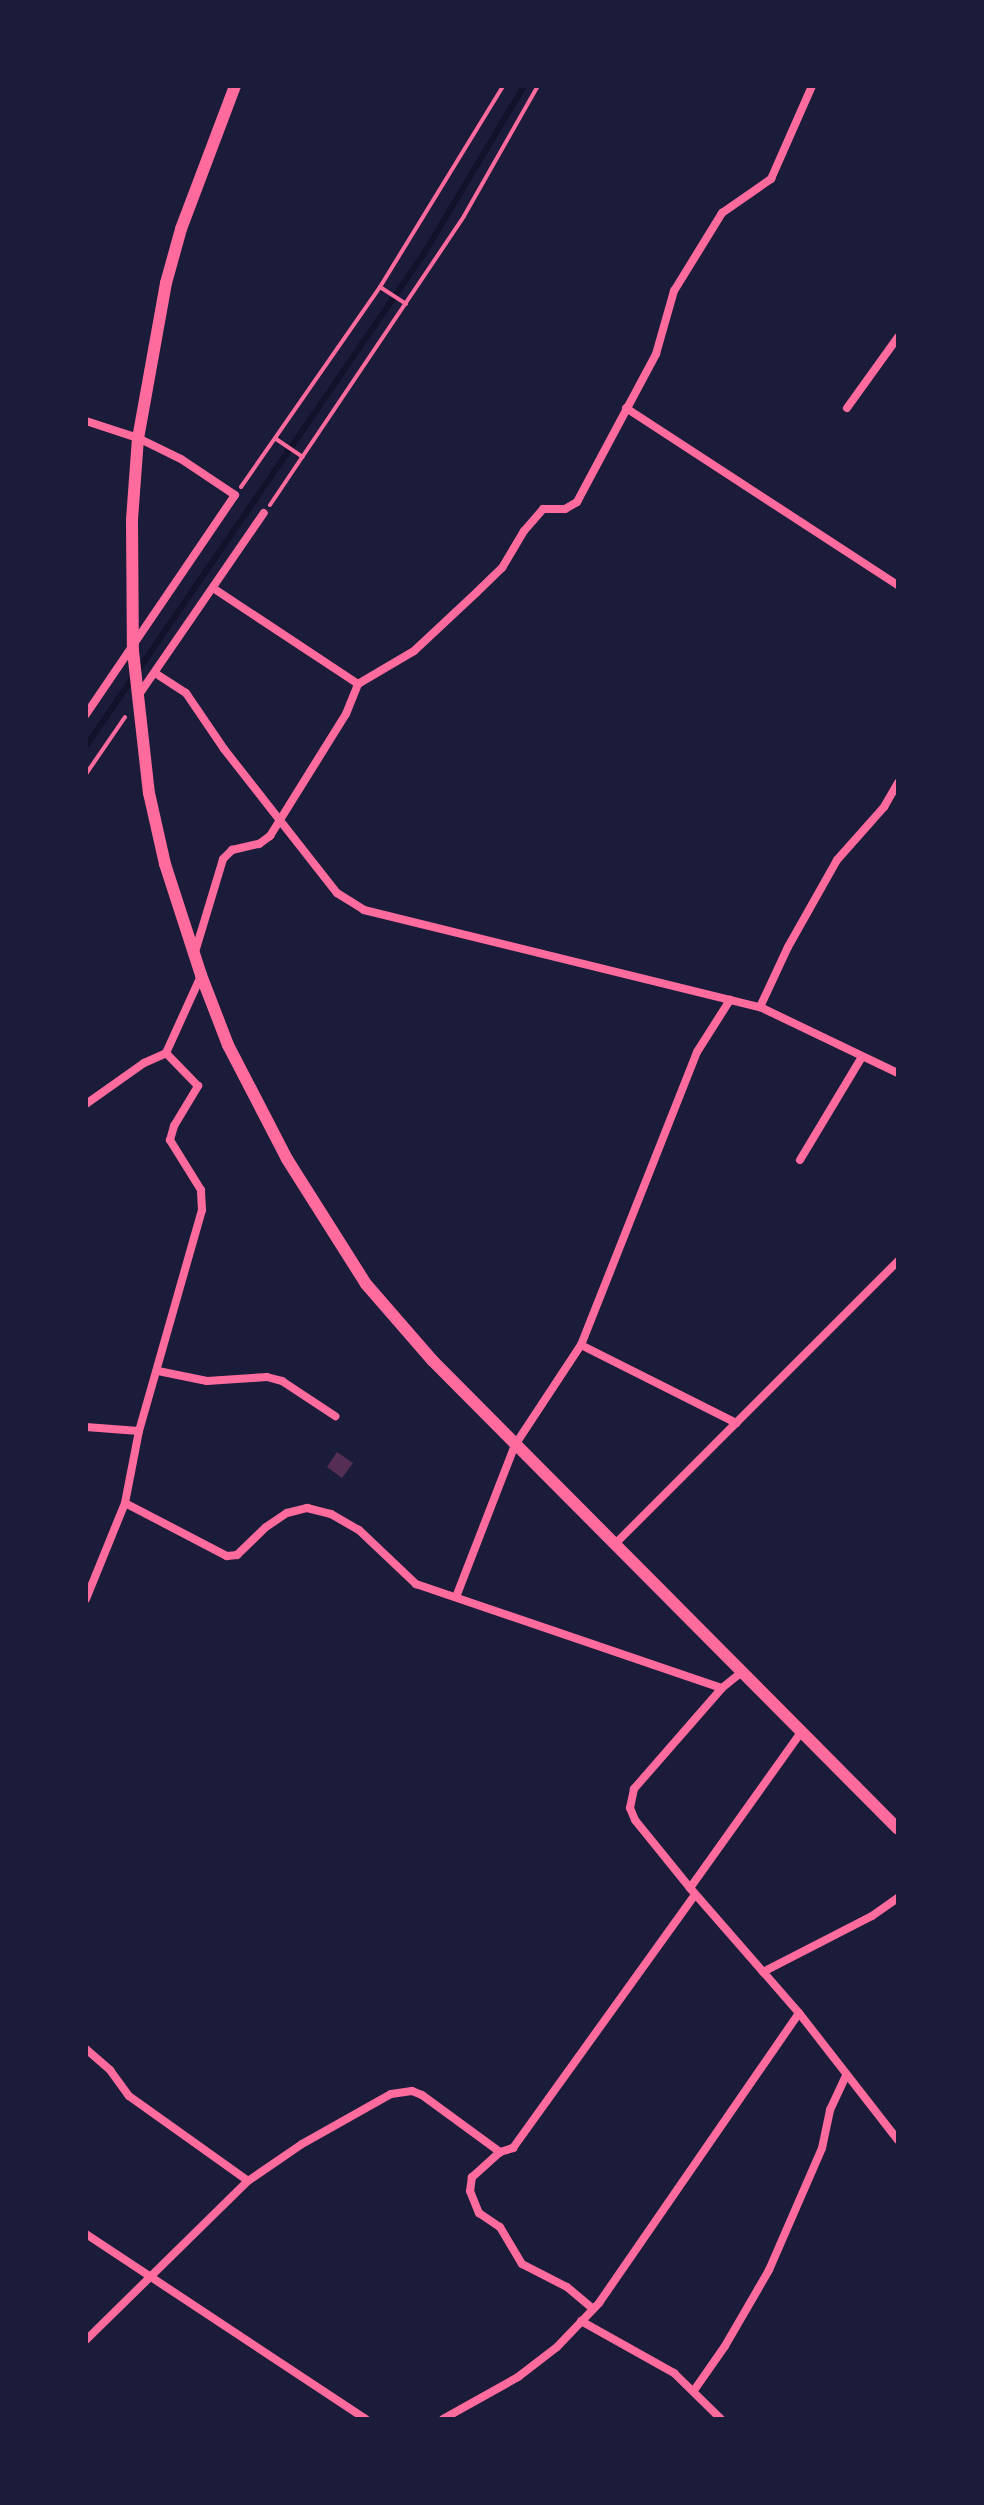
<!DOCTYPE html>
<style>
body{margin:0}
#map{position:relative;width:984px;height:2505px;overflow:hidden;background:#1b1b3a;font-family:Figtree,sans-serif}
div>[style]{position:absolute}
.stream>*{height:6px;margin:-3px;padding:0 3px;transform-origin:3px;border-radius:3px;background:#12122b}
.building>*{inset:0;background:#542f53}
.path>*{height:4px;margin:-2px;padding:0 2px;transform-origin:2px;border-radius:2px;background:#ff6b9d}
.minor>*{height:8px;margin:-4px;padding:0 4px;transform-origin:4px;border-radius:4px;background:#ff6b9d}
.tertiary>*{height:12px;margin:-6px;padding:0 6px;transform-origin:6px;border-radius:6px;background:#ff6b9d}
span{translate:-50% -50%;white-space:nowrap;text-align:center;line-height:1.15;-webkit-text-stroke:8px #1b1b3a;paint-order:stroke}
.frame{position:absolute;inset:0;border:88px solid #1b1b3a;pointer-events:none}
</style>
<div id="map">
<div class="stream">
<div style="left:86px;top:746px;width:599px;rotate:-55.54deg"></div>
<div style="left:425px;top:252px;width:193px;rotate:-59.2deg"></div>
</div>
<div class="building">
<div style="clip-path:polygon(337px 1452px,353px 1463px,342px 1478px,327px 1467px)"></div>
</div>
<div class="path">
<div style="left:380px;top:287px;width:31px;rotate:33deg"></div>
<div style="left:276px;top:439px;width:32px;rotate:34deg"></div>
<div style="left:241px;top:487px;width:244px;rotate:-55.2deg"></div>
<div style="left:380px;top:287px;width:236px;rotate:-58.5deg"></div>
<div style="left:270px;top:505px;width:348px;rotate:-56.1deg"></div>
<div style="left:464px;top:216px;width:150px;rotate:-60.4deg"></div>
<div style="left:86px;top:774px;width:69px;rotate:-55.6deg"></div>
</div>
<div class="minor">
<div style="left:626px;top:408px;width:325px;rotate:33.1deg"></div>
<div style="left:847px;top:408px;width:87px;rotate:-54.3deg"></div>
<div style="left:86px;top:421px;width:55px;rotate:18.1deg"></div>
<div style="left:138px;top:438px;width:48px;rotate:26deg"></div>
<div style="left:181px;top:459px;width:65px;rotate:33.7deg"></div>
<div style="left:235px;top:495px;width:265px;rotate:124.2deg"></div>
<div style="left:213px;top:588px;width:174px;rotate:33.5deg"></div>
<div style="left:155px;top:673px;width:37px;rotate:33deg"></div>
<div style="left:186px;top:693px;width:68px;rotate:55.8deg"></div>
<div style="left:224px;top:749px;width:183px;rotate:51.9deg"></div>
<div style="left:337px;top:893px;width:32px;rotate:32deg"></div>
<div style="left:364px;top:910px;width:408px;rotate:13.8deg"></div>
<div style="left:760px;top:1007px;width:153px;rotate:25.6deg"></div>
<div style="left:138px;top:696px;width:222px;rotate:-55.5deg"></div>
<div style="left:195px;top:952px;width:97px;rotate:-73.2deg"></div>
<div style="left:223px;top:859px;width:13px;rotate:-45deg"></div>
<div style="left:232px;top:850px;width:28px;rotate:-13deg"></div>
<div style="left:259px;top:844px;width:14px;rotate:-36deg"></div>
<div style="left:270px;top:836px;width:144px;rotate:-58.1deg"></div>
<div style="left:346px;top:714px;width:32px;rotate:-68deg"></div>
<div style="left:358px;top:684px;width:65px;rotate:-30.5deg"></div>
<div style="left:414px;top:651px;width:86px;rotate:-43.1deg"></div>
<div style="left:477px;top:592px;width:35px;rotate:-44deg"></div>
<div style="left:502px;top:568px;width:43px;rotate:-59.3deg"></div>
<div style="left:524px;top:531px;width:29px;rotate:-49deg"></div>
<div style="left:543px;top:509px;width:22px"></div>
<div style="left:565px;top:509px;width:14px;rotate:-30deg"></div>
<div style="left:577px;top:502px;width:168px;rotate:-61.9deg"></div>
<div style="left:656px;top:354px;width:66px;rotate:-74.1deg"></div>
<div style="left:674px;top:291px;width:92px;rotate:-58.4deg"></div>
<div style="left:722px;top:213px;width:60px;rotate:-34.8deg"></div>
<div style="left:771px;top:179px;width:102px;rotate:-66.2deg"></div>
<div style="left:760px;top:1007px;width:66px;rotate:-65deg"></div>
<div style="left:788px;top:947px;width:100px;rotate:-60.6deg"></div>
<div style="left:837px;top:860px;width:71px;rotate:-48.4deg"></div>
<div style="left:884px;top:807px;width:28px;rotate:-60deg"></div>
<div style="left:86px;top:1104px;width:71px;rotate:-35.3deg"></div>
<div style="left:144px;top:1063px;width:24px;rotate:-24deg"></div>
<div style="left:166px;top:1053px;width:85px;rotate:-65.6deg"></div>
<div style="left:800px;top:1160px;width:120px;rotate:-59deg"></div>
<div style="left:581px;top:1345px;width:174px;rotate:26.7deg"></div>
<div style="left:158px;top:1371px;width:50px;rotate:11.5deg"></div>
<div style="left:207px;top:1381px;width:60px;rotate:-3.8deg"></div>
<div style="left:267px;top:1377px;width:16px;rotate:15deg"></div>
<div style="left:282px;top:1381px;width:64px;rotate:33.4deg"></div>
<div style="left:86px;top:1427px;width:53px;rotate:4.3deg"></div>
<div style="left:125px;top:1503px;width:115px;rotate:27.5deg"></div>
<div style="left:227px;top:1556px;width:10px;rotate:-6deg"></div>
<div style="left:237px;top:1555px;width:40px;rotate:-44deg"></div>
<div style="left:266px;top:1527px;width:25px;rotate:-34deg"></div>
<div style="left:287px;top:1513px;width:21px;rotate:-14deg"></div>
<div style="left:307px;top:1508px;width:25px;rotate:14deg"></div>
<div style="left:331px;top:1514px;width:32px;rotate:30deg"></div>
<div style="left:359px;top:1530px;width:79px;rotate:43.5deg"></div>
<div style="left:416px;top:1584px;width:323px;rotate:18.8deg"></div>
<div style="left:614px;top:1545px;width:402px;rotate:-45deg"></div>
<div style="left:456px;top:1597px;width:163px;rotate:-68.8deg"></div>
<div style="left:515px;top:1445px;width:120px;rotate:-56.6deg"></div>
<div style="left:581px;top:1345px;width:315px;rotate:-68.4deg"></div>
<div style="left:697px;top:1052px;width:62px;rotate:-57.6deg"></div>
<div style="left:86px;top:1599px;width:104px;rotate:-67.9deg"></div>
<div style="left:125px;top:1503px;width:73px;rotate:-79deg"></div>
<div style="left:139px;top:1431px;width:230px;rotate:-74.1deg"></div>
<div style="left:202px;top:1210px;width:20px;rotate:-93deg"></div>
<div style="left:201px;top:1190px;width:59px;rotate:-121.8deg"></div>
<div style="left:170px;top:1140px;width:15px;rotate:-74deg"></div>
<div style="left:174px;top:1126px;width:47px;rotate:-59deg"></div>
<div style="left:198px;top:1086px;width:46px;rotate:-134.1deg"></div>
<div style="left:743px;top:1671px;width:27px;rotate:141deg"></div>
<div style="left:722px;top:1688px;width:134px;rotate:131.1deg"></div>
<div style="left:634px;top:1789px;width:19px;rotate:102deg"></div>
<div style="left:630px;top:1808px;width:13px;rotate:67deg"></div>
<div style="left:635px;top:1820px;width:87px;rotate:51deg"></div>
<div style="left:690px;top:1888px;width:166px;rotate:48.9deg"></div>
<div style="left:799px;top:2013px;width:161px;rotate:52.1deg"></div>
<div style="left:690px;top:1888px;width:193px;rotate:-54.5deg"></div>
<div style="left:763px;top:1972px;width:123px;rotate:-27.2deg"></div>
<div style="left:872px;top:1916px;width:32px;rotate:-35deg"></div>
<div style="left:86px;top:2049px;width:32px;rotate:41deg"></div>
<div style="left:110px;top:2070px;width:32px;rotate:54deg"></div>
<div style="left:129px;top:2096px;width:146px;rotate:35.5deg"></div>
<div style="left:500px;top:2152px;width:38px;rotate:138deg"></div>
<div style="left:472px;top:2177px;width:14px;rotate:98deg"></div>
<div style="left:470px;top:2191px;width:24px;rotate:68deg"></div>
<div style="left:479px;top:2213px;width:25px;rotate:34deg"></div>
<div style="left:500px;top:2227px;width:43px;rotate:59.3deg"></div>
<div style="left:522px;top:2264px;width:51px;rotate:27.1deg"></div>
<div style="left:567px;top:2287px;width:34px;rotate:40deg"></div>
<div style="left:86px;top:2234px;width:336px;rotate:33.5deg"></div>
<div style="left:581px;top:2321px;width:107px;rotate:29.2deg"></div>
<div style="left:674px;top:2373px;width:66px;rotate:44.4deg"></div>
<div style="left:86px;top:2340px;width:227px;rotate:-44.5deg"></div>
<div style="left:248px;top:2181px;width:65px;rotate:-34.4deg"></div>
<div style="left:302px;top:2144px;width:102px;rotate:-29.3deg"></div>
<div style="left:391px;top:2094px;width:21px;rotate:-8deg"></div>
<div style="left:412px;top:2091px;width:11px;rotate:22deg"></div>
<div style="left:422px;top:2095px;width:97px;rotate:36.2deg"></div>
<div style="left:500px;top:2152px;width:14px;rotate:-17deg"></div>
<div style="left:513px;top:2148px;width:312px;rotate:-54.3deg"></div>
<div style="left:695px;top:2389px;width:52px;rotate:-55.1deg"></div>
<div style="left:725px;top:2346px;width:88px;rotate:-59.9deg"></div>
<div style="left:769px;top:2270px;width:133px;rotate:-66.5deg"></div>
<div style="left:822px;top:2148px;width:39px;rotate:-78deg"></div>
<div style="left:830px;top:2110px;width:38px;rotate:-65deg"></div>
<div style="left:443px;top:2419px;width:86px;rotate:-29.2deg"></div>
<div style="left:518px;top:2377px;width:49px;rotate:-37.6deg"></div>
<div style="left:557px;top:2347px;width:61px;rotate:-46.3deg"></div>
<div style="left:599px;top:2303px;width:352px;rotate:-55.4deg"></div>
</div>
<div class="tertiary">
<div style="left:235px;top:86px;width:153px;rotate:110.7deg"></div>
<div style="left:181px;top:229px;width:56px;rotate:105.5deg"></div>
<div style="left:166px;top:283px;width:158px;rotate:100.2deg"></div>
<div style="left:138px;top:438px;width:82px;rotate:94.2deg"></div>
<div style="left:132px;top:520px;width:131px;rotate:89.6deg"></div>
<div style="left:133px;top:651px;width:143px;rotate:83.6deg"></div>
<div style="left:149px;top:793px;width:73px;rotate:77.3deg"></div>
<div style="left:165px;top:864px;width:117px;rotate:72deg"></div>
<div style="left:201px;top:975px;width:75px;rotate:68.9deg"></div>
<div style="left:228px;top:1045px;width:128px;rotate:62.6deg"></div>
<div style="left:287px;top:1159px;width:148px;rotate:57.7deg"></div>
<div style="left:366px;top:1284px;width:101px;rotate:49deg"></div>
<div style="left:432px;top:1360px;width:661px;rotate:45.18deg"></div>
</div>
<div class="frame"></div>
</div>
